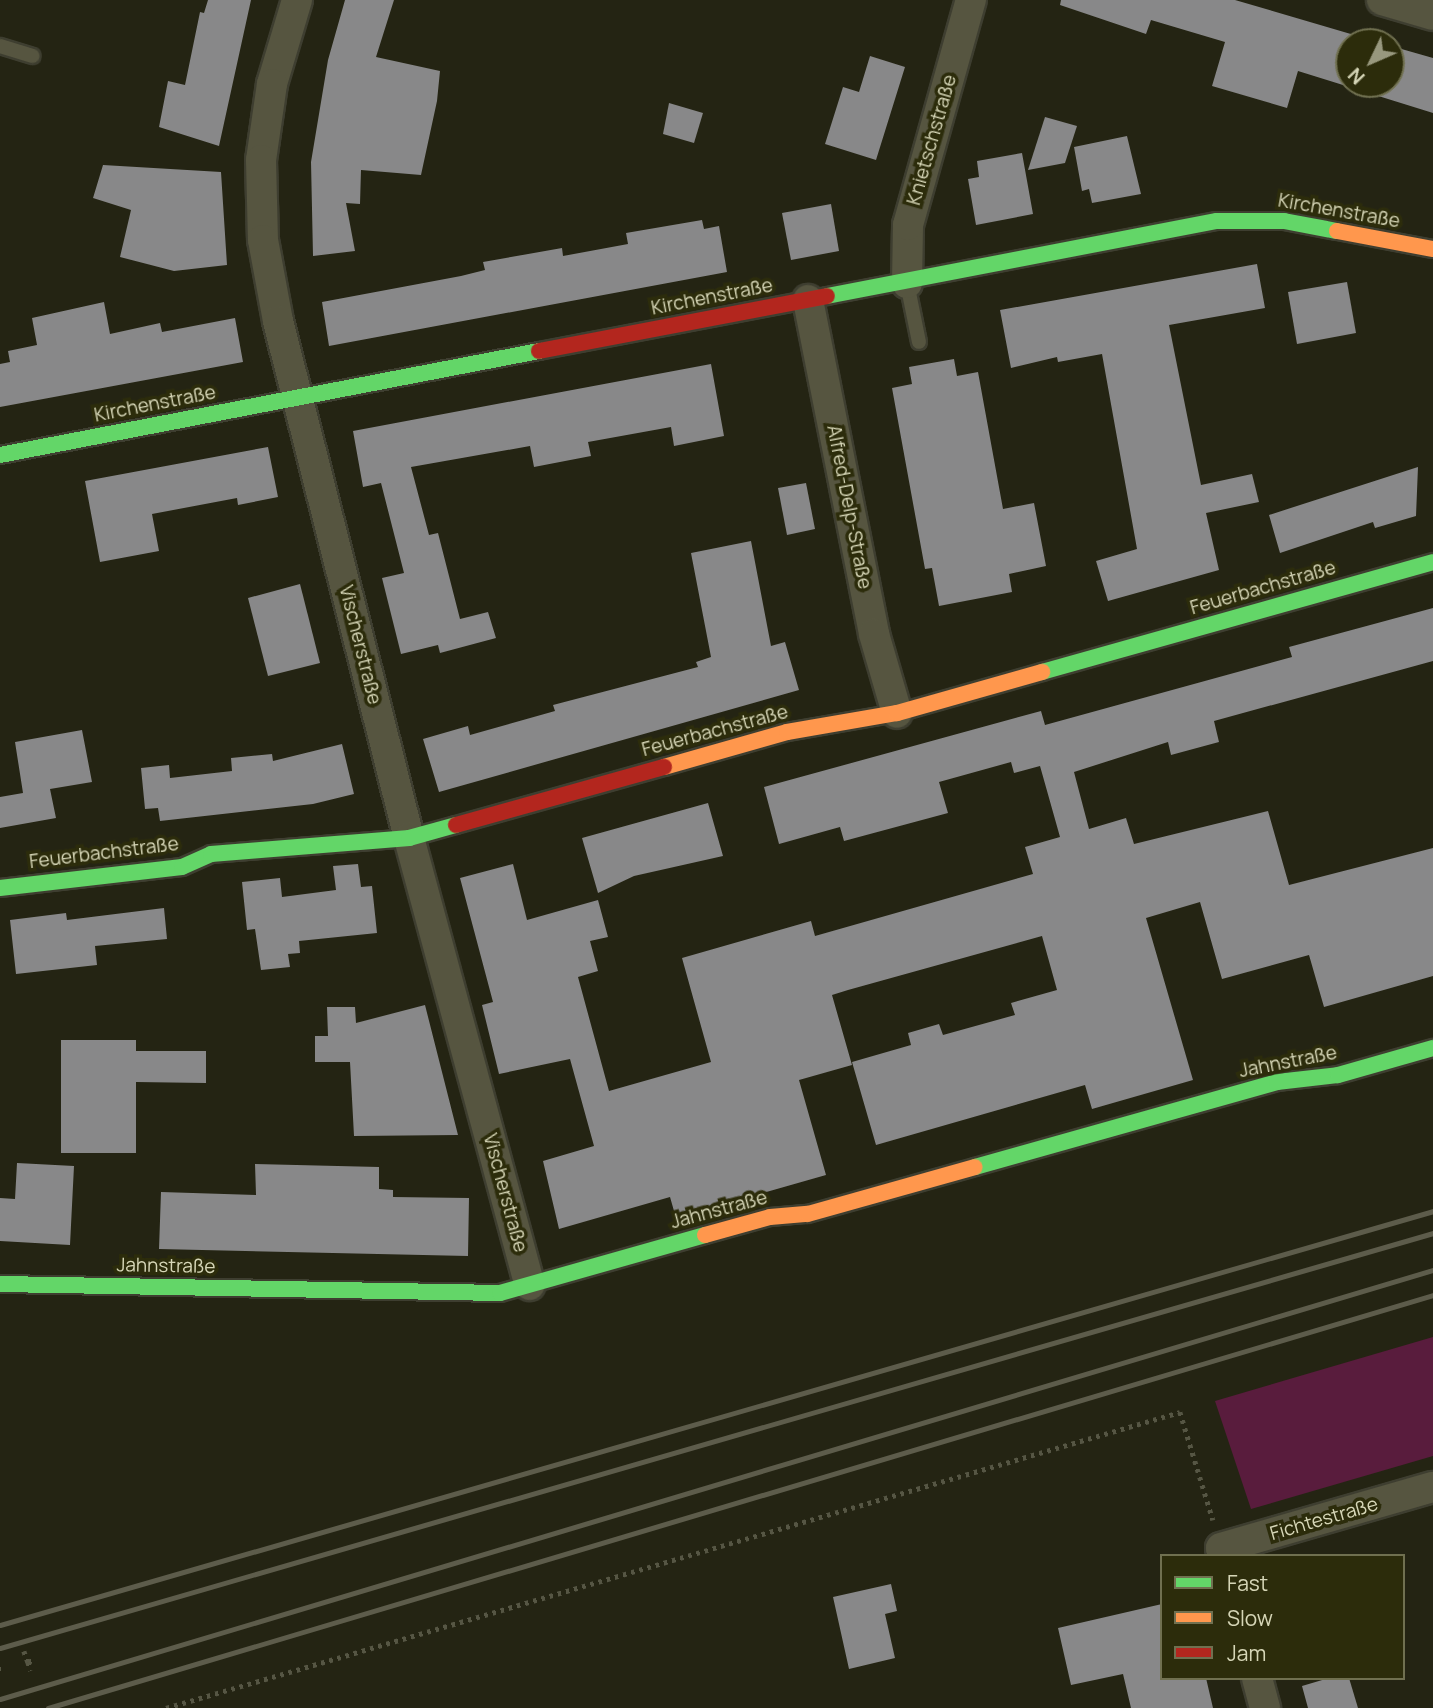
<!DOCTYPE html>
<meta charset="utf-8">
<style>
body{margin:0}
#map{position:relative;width:1433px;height:1708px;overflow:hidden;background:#242413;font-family:Manrope,sans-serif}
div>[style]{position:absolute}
.green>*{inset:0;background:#591c3d}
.building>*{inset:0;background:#888889}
.path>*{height:4.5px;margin-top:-2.25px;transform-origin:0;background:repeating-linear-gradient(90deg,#565644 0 3.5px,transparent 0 8.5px)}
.roads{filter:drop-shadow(2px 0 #3e3e30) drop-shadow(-2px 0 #3e3e30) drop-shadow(0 2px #3e3e30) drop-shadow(0 -2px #3e3e30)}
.lane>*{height:14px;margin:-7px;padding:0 7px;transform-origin:7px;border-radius:7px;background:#565540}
.street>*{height:30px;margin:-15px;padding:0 15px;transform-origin:15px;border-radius:15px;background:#565540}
.fast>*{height:16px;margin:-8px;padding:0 8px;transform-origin:8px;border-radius:8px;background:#63d668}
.slow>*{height:16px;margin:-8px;padding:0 8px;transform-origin:8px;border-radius:8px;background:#ff974d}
.jam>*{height:16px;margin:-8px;padding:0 8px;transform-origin:8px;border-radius:8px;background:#b3261e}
.rail>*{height:5px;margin:-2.5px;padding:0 2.5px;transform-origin:2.5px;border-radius:2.5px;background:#5d5c4b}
span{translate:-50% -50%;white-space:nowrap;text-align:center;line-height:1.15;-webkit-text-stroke:7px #2c2c0b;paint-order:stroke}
.street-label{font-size:19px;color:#d6d6b7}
.legend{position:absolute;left:1160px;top:1554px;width:245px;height:126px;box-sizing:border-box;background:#2c2c0b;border:2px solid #707050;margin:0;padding:9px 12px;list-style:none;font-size:21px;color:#d6d6b7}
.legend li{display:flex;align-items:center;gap:14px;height:35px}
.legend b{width:35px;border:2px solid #707050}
.north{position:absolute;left:1335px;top:28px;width:70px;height:70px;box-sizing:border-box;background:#2c2c0b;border:2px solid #707050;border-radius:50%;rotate:226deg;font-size:19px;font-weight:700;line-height:28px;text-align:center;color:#d6d6b7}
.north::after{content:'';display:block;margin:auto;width:24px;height:32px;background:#98987e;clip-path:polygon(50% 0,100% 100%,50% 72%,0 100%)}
</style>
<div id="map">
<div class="green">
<div style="clip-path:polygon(1433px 1337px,1433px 1456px,1251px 1509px,1215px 1401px)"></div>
</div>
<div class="building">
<div style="clip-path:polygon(208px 0,251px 0,219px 146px,159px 127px,168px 81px,185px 85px,200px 12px,204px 13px)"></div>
<div style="clip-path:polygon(345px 0,394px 0,376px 57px,440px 71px,437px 101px,421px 175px,361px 170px,360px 204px,346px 203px,355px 251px,313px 256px,311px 162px,328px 60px)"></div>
<div style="clip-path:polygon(1061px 0,1235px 0,1378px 42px,1349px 42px,1349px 84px,1391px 84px,1391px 46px,1433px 58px,1433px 113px,1298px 71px,1287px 108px,1212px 86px,1225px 42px,1151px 20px,1146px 34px,1060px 5px)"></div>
<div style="clip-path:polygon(870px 56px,905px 67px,876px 160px,825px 144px,843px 87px,859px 92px)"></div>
<div style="clip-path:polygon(669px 103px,703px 113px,694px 143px,663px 134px)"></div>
<div style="clip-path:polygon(1045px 117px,1077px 126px,1065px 163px,1028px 170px)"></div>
<div style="clip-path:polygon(1127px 136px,1141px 194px,1092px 203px,1089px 189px,1082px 191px,1074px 147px)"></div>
<div style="clip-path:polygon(1022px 153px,1033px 214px,976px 225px,968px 179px,979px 177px,977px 161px)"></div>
<div style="clip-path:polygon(103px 165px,221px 172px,227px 265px,174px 271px,120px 257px,131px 210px,93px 198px)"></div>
<div style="clip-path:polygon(831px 204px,839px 251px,791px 260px,782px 213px)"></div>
<div style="clip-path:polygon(702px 220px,704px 229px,719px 226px,727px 272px,329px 346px,322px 302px,461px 276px,485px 270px,483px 262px,562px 248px,563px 256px,628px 244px,626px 233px)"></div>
<div style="clip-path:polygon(1257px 264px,1265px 308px,1169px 325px,1201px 485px,1252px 474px,1259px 502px,1206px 513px,1219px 570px,1108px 601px,1096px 561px,1137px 549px,1102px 354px,1058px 362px,1057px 357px,1011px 368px,1000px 310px)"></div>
<div style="clip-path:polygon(1347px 282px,1356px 333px,1297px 344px,1288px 292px)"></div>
<div style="clip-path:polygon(104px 302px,110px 334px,160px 323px,162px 332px,235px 318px,243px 362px,0 407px,0 364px,10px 362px,8px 351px,37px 345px,32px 318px)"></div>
<div style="clip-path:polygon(954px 359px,957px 376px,978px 372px,1003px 509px,1034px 503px,1046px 566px,1009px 574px,1012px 592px,939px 606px,932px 568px,925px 569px,892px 388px,912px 384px,909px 367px)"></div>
<div style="clip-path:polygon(711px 364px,724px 436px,674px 446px,671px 427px,588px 442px,591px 456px,534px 467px,530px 446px,411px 467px,429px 535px,438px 533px,460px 619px,488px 612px,496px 638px,440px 653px,438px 645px,401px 654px,382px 578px,404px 573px,381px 483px,363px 487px,353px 431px)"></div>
<div style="clip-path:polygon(268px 447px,278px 497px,238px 505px,237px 498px,152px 514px,159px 551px,100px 562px,85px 481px)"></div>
<div style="clip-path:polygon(1418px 467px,1416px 516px,1375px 528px,1373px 522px,1280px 553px,1269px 515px)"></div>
<div style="clip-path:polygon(806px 483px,815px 529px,787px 535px,778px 488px)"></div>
<div style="clip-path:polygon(751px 541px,771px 646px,785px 642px,799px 690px,439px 792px,423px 739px,468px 726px,470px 735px,555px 711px,553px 705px,698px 667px,696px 662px,711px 657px,691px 553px)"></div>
<div style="clip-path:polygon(300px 584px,320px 663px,268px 676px,248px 598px)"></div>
<div style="clip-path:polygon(1433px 608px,1433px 661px,1214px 721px,1219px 742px,1171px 755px,1168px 742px,1074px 772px,1089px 829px,1126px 818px,1134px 844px,1268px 811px,1289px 885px,1433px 848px,1433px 976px,1324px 1007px,1309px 955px,1222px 979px,1200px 902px,1146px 918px,1193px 1080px,1092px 1109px,1085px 1085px,876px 1145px,852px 1062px,911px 1045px,908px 1033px,939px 1024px,943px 1035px,1015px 1015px,1011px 1003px,1057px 990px,1042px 936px,848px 990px,832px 995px,852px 1065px,799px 1080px,826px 1175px,676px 1218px,670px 1197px,559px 1229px,543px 1161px,594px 1146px,570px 1059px,499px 1074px,482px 1005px,493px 1002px,460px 878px,513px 864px,527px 920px,598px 900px,608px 937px,590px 941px,598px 971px,578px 977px,609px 1091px,711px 1062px,682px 958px,811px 921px,815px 936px,1033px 874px,1025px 847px,1060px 837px,1040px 766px,1014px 773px,1011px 762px,939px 782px,948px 813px,844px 841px,840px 827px,779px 844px,764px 787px,1041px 711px,1045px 725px,1292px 657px,1289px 647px)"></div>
<div style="clip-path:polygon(82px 730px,92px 782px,50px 789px,56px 818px,0 828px,0 797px,23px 793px,15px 742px)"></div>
<div style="clip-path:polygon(342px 744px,354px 794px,313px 804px,160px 821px,158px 808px,145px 809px,141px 768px,169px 765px,170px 778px,232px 771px,231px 758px,272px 754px,273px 761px)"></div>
<div style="clip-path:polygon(708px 803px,723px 856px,634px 876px,598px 893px,582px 838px)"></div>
<div style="clip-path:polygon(358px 864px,361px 887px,372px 886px,377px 933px,299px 941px,300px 953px,288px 954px,290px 967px,261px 970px,255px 929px,247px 930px,242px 882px,280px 878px,282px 897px,336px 890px,333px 866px)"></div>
<div style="clip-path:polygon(164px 908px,167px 939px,95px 946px,97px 965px,16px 974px,10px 920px,66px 913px,67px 920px)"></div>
<div style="clip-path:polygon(425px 1005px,458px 1135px,354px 1136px,350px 1062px,315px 1062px,315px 1036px,328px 1036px,327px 1007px,355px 1007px,356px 1023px)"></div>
<div style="clip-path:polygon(61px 1040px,136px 1040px,136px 1051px,206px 1051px,206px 1083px,136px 1082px,136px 1153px,61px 1153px)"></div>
<div style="clip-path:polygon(17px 1163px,74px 1166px,70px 1245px,0 1241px,0 1198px,15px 1199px)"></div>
<div style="clip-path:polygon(255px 1164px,379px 1167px,379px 1189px,393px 1190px,393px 1197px,469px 1198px,468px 1256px,159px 1249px,161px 1192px,256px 1195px)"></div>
<div style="clip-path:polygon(891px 1584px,897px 1611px,885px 1614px,895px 1658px,849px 1669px,833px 1597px)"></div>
<div style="clip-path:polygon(1162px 1604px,1162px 1678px,1206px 1678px,1213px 1708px,1131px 1708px,1123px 1674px,1071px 1685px,1058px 1628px)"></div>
<div style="clip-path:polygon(1329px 1678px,1349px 1678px,1358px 1708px,1308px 1708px,1302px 1686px)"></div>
</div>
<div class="path">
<div style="left:24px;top:1651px;width:12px;rotate:70deg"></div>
<div style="left:28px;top:1662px;width:8px;rotate:-23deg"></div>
<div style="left:28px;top:1662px;width:9px;rotate:72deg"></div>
<div style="left:0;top:1669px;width:1px"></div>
<div style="left:166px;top:1708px;width:1056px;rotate:-16.27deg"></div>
<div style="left:1180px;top:1412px;width:113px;rotate:73deg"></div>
</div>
<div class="roads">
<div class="lane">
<div style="left:0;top:46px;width:34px;rotate:17deg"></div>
<div style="left:907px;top:283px;width:60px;rotate:78.5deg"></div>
</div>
<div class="street">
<div style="left:297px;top:0;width:88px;rotate:106.6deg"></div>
<div style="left:272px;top:84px;width:77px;rotate:98.2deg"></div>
<div style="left:261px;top:160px;width:80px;rotate:88.6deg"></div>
<div style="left:263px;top:240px;width:82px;rotate:79.5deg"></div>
<div style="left:278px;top:321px;width:533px;rotate:75.78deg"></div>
<div style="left:409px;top:838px;width:463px;rotate:74.9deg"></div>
<div style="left:1382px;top:0;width:53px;rotate:16.4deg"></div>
<div style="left:907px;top:283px;width:58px;rotate:-89deg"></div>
<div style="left:908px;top:225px;width:234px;rotate:-74.4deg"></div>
<div style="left:808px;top:300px;width:340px;rotate:78.8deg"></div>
<div style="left:874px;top:634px;width:82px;rotate:73.8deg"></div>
<div style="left:1223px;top:1556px;width:8px;rotate:-104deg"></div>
<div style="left:1221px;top:1548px;width:221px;rotate:-16.1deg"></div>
<div style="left:1257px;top:1678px;width:31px;rotate:75deg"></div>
</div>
<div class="fast">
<div style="left:827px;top:296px;width:397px;rotate:-10.9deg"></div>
<div style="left:1217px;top:221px;width:67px"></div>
<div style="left:1284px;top:221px;width:54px;rotate:10.7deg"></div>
<div style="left:0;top:455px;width:549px;rotate:-10.92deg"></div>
<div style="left:1042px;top:672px;width:406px;rotate:-15.7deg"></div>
<div style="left:0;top:888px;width:183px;rotate:-6.6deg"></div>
<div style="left:182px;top:867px;width:32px;rotate:-24deg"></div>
<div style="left:211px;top:854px;width:199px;rotate:-4.6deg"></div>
<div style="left:409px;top:838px;width:49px;rotate:-15.5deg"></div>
<div style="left:975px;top:1167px;width:314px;rotate:-15.7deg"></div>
<div style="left:1277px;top:1082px;width:61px;rotate:-6.5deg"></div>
<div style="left:1338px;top:1075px;width:99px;rotate:-15.9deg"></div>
<div style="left:0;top:1284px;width:500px;rotate:1.03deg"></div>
<div style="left:500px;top:1293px;width:213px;rotate:-15.8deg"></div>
</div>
<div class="slow">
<div style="left:1337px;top:231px;width:98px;rotate:10.6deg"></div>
<div style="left:664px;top:767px;width:128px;rotate:-15.9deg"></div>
<div style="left:787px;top:732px;width:112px;rotate:-9.8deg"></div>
<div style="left:897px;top:713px;width:151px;rotate:-15.8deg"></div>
<div style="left:705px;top:1235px;width:67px;rotate:-15.5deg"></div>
<div style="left:770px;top:1217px;width:38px;rotate:-5deg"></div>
<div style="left:808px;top:1214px;width:173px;rotate:-15.7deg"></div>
</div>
<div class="jam">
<div style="left:539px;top:351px;width:293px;rotate:-10.8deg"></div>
<div style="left:456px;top:825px;width:216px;rotate:-15.6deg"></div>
</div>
</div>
<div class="rail">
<div style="left:0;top:1625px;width:1492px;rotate:-16.11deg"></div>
<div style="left:0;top:1648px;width:1492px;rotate:-16.15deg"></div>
<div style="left:0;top:1699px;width:1496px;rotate:-16.67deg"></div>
<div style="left:48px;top:1708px;width:1445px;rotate:-16.6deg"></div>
</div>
<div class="street-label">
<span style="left:932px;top:140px;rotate:-74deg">Knietschstraße</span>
<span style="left:1339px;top:211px;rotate:10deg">Kirchenstraße</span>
<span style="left:712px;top:297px;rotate:-11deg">Kirchenstraße</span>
<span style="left:155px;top:404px;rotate:-11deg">Kirchenstraße</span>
<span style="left:849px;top:507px;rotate:79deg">Alfred-Delp-Straße</span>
<span style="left:1263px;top:588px;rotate:-16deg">Feuerbachstraße</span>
<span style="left:360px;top:645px;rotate:76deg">Vischerstraße</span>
<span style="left:715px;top:731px;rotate:-15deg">Feuerbachstraße</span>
<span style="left:104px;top:853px;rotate:-7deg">Feuerbachstraße</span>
<span style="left:1288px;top:1062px;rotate:-11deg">Jahnstraße</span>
<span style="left:505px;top:1193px;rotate:75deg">Vischerstraße</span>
<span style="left:719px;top:1210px;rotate:-15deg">Jahnstraße</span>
<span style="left:166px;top:1266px;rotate:1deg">Jahnstraße</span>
<span style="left:1324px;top:1519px;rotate:-16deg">Fichtestraße</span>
</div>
<ul class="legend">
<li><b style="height:9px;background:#63d668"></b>Fast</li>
<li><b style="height:9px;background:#ff974d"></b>Slow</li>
<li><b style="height:9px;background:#b3261e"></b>Jam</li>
</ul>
<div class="north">N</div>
</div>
